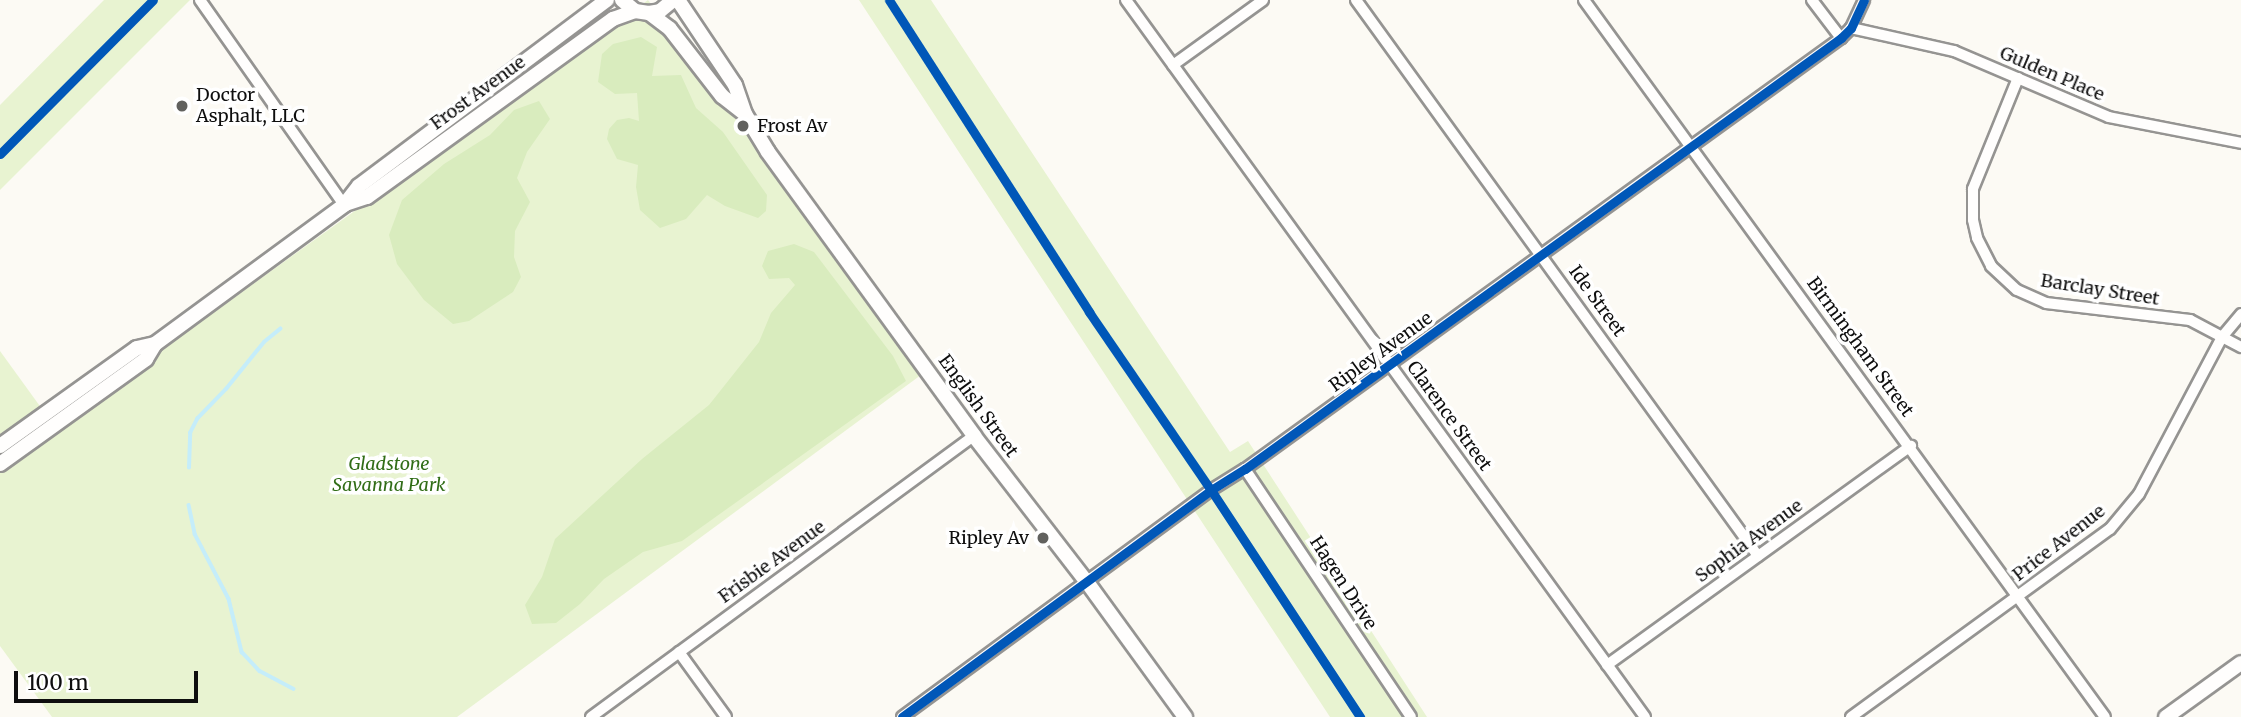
<!DOCTYPE html>
<style>
body{margin:0}
#map{position:relative;width:2241px;height:717px;overflow:hidden;background:#fcfaf4;font-family:Merriweather,serif}
div>[style]{position:absolute}
.green>*{inset:0;background:#e8f3d1}
.forest>*{inset:0;background:#d9ecbe}
.stream>*{height:3.5px;margin:-1.75px;padding:0 1.75px;transform-origin:1.75px;border-radius:1.75px;background:#c5edfa}
.roads{filter:drop-shadow(2px 0 #959492) drop-shadow(-2px 0 #959492) drop-shadow(0 2px #959492) drop-shadow(0 -2px #959492)}
.minor>*{height:10px;margin:-5px;padding:0 5px;transform-origin:5px;border-radius:5px;background:#fffefd}
.tertiary>*{height:14px;margin:-7px;padding:0 7px;transform-origin:7px;border-radius:7px;background:#fffefd}
.cycleway>*{height:9px;margin:-4.5px;padding:0 4.5px;transform-origin:4.5px;border-radius:4.5px;background:#0057b8}
.dots>*{width:19px;height:19px;translate:-50% -50%;box-sizing:border-box;border:4px solid #fff;border-radius:50%}
span{translate:-50% -50%;white-space:nowrap;text-align:center;line-height:1.15;-webkit-text-stroke:7px #fff;paint-order:stroke}
.street-label{font-size:18px;color:#0e0e0e}
.poi-label{font-size:18px;color:#0e0e0e}
.left{translate:0 -50%;text-align:left}
.right{translate:-100% -50%;text-align:right}
.park-label{font-size:18px;color:#316d17;font-style:italic}
.scale{position:absolute;left:14px;top:671px;width:184px;height:32px;box-sizing:border-box;border:4px solid #0e0e0e;border-top:0;padding-left:9px;font-size:21px;line-height:24px;white-space:nowrap;color:#0e0e0e;-webkit-text-stroke:5px #fff;paint-order:stroke}
</style>
<div id="map">
<div class="green">
<div style="clip-path:polygon(104px 0,190px 0,0 190px,0 105px)"></div>
<div style="clip-path:polygon(648px 0,925px 372px,457px 717px,52px 717px,0 646px,0 466px)"></div>
<div style="clip-path:polygon(859px 0,931px 0,1230px 452px,1248px 441px,1427px 717px,1330px 717px)"></div>
<div style="clip-path:polygon(0 351px,42px 409px,0 438px)"></div>
</div>
<div class="forest">
<div style="clip-path:polygon(641px 37px,657px 47px,652px 76px,681px 75px,696px 108px,723px 132px,767px 195px,766px 211px,758px 218px,725px 206px,707px 195px,686px 219px,660px 228px,640px 210px,636px 187px,638px 165px,617px 159px,607px 139px,609px 129px,617px 120px,629px 118px,639px 121px,637px 93px,615px 94px,598px 82px,602px 54px,613px 44px)"></div>
<div style="clip-path:polygon(539px 101px,550px 119px,527px 152px,517px 178px,530px 202px,515px 231px,514px 257px,521px 277px,513px 292px,469px 321px,453px 324px,424px 300px,397px 264px,389px 235px,402px 200px,444px 164px,490px 135px,514px 110px)"></div>
<div style="clip-path:polygon(794px 244px,814px 252px,893px 356px,906px 381px,682px 541px,643px 552px,604px 579px,580px 604px,556px 623px,532px 624px,525px 605px,542px 577px,555px 539px,642px 459px,709px 405px,759px 342px,771px 313px,795px 285px,789px 278px,769px 279px,762px 266px,768px 251px)"></div>
</div>
<div class="stream">
<div style="left:189px;top:468px;width:35px;rotate:-88deg"></div>
<div style="left:190px;top:433px;width:16px;rotate:-63deg"></div>
<div style="left:197px;top:419px;width:42px;rotate:-46deg"></div>
<div style="left:226px;top:389px;width:60px;rotate:-51deg"></div>
<div style="left:264px;top:342px;width:21px;rotate:-39deg"></div>
<div style="left:189px;top:505px;width:30px;rotate:78deg"></div>
<div style="left:195px;top:534px;width:73px;rotate:62.4deg"></div>
<div style="left:229px;top:599px;width:55px;rotate:76.2deg"></div>
<div style="left:242px;top:652px;width:26px;rotate:47deg"></div>
<div style="left:260px;top:671px;width:38px;rotate:28deg"></div>
</div>
<div class="roads">
<div class="minor">
<div style="left:200px;top:0;width:251px;rotate:54.9deg"></div>
<div style="left:1126px;top:0;width:885px;rotate:54.1deg"></div>
<div style="left:1356px;top:0;width:686px;rotate:54.13deg"></div>
<div style="left:1584px;top:0;width:886px;rotate:54deg"></div>
<div style="left:1812px;top:0;width:48px;rotate:52.7deg"></div>
<div style="left:1851px;top:28px;width:106px;rotate:12.6deg"></div>
<div style="left:1954px;top:51px;width:168px;rotate:23.1deg"></div>
<div style="left:2109px;top:117px;width:135px;rotate:11.1deg"></div>
<div style="left:1173px;top:65px;width:111px;rotate:-35.8deg"></div>
<div style="left:2018px;top:78px;width:120px;rotate:112.1deg"></div>
<div style="left:1973px;top:189px;width:31px;rotate:90deg"></div>
<div style="left:1973px;top:220px;width:18px;rotate:77deg"></div>
<div style="left:1977px;top:238px;width:31px;rotate:63deg"></div>
<div style="left:1991px;top:266px;width:35px;rotate:43deg"></div>
<div style="left:2017px;top:290px;width:32px;rotate:24deg"></div>
<div style="left:2046px;top:303px;width:145px;rotate:6.7deg"></div>
<div style="left:2190px;top:320px;width:58px;rotate:27.9deg"></div>
<div style="left:1245px;top:469px;width:298px;rotate:56.2deg"></div>
<div style="left:679px;top:652px;width:80px;rotate:54.1deg"></div>
<div style="left:1607px;top:665px;width:375px;rotate:-35.8deg"></div>
<div style="left:591px;top:717px;width:475px;rotate:-36.3deg"></div>
<div style="left:902px;top:717px;width:383px;rotate:-36.3deg"></div>
<div style="left:1211px;top:490px;width:40px;rotate:-32deg"></div>
<div style="left:1245px;top:469px;width:736px;rotate:-35.87deg"></div>
<div style="left:1841px;top:38px;width:14px;rotate:-45deg"></div>
<div style="left:1851px;top:28px;width:31px;rotate:-65deg"></div>
<div style="left:1851px;top:717px;width:320px;rotate:-36deg"></div>
<div style="left:2110px;top:529px;width:45px;rotate:-50.4deg"></div>
<div style="left:2139px;top:494px;width:178px;rotate:-62.1deg"></div>
<div style="left:2222px;top:337px;width:30px;rotate:-50deg"></div>
</div>
<div class="tertiary">
<div style="left:622px;top:0;width:17px;rotate:40deg"></div>
<div style="left:635px;top:11px;width:14px;rotate:8deg"></div>
<div style="left:649px;top:13px;width:11px;rotate:-10deg"></div>
<div style="left:660px;top:11px;width:17px;rotate:-40deg"></div>
<div style="left:678px;top:0;width:102px;rotate:56.2deg"></div>
<div style="left:735px;top:85px;width:31px;rotate:71deg"></div>
<div style="left:745px;top:114px;width:44px;rotate:58.8deg"></div>
<div style="left:768px;top:152px;width:351px;rotate:54deg"></div>
<div style="left:974px;top:436px;width:185px;rotate:52.3deg"></div>
<div style="left:1087px;top:582px;width:167px;rotate:54deg"></div>
<div style="left:649px;top:13px;width:26px;rotate:37deg"></div>
<div style="left:670px;top:29px;width:85px;rotate:52.2deg"></div>
<div style="left:722px;top:96px;width:28px;rotate:38deg"></div>
<div style="left:345px;top:204px;width:23px;rotate:-18deg"></div>
<div style="left:367px;top:197px;width:304px;rotate:-35.9deg"></div>
<div style="left:613px;top:19px;width:23px;rotate:-20deg"></div>
<div style="left:0;top:446px;width:168px;rotate:-35.6deg"></div>
<div style="left:137px;top:348px;width:18px;rotate:-13deg"></div>
<div style="left:0;top:464px;width:180px;rotate:-35.7deg"></div>
<div style="left:146px;top:359px;width:17px;rotate:-59deg"></div>
<div style="left:155px;top:344px;width:235px;rotate:-36.3deg"></div>
<div style="left:344px;top:205px;width:24px;rotate:-52deg"></div>
<div style="left:359px;top:186px;width:310px;rotate:-36.9deg"></div>
<div style="left:2166px;top:717px;width:92px;rotate:-35.8deg"></div>
</div>
</div>
<div class="cycleway">
<div style="left:889px;top:0;width:371px;rotate:57.3deg"></div>
<div style="left:1089px;top:312px;width:216px;rotate:55.6deg"></div>
<div style="left:1211px;top:490px;width:272px;rotate:56.7deg"></div>
<div style="left:0;top:154px;width:217px;rotate:-45.2deg"></div>
<div style="left:902px;top:717px;width:383px;rotate:-36.3deg"></div>
<div style="left:1211px;top:490px;width:40px;rotate:-32deg"></div>
<div style="left:1245px;top:469px;width:736px;rotate:-35.87deg"></div>
<div style="left:1841px;top:38px;width:14px;rotate:-45deg"></div>
<div style="left:1851px;top:28px;width:31px;rotate:-65deg"></div>
</div>
<div class="dots">
<div style="left:182px;top:106px;background:#61615e"></div>
<div style="left:743px;top:126px;background:#61615e"></div>
<div style="left:1043px;top:538px;background:#61615e"></div>
</div>
<div class="street-label">
<span style="left:2052px;top:74px;rotate:23deg">Gulden Place</span>
<span style="left:478px;top:93px;rotate:-36deg">Frost Avenue</span>
<span style="left:2100px;top:290px;rotate:9deg">Barclay Street</span>
<span style="left:1597px;top:301px;rotate:54deg">Ide Street</span>
<span style="left:1860px;top:347px;rotate:54deg">Birmingham Street</span>
<span style="left:1381px;top:352px;rotate:-36deg">Ripley Avenue</span>
<span style="left:978px;top:406px;rotate:54deg">English Street</span>
<span style="left:1449px;top:416px;rotate:54deg">Clarence Street</span>
<span style="left:1749px;top:541px;rotate:-36deg">Sophia Avenue</span>
<span style="left:2059px;top:543px;rotate:-38deg">Price Avenue</span>
<span style="left:772px;top:562px;rotate:-36deg">Frisbie Avenue</span>
<span style="left:1343px;top:583px;rotate:57deg">Hagen Drive</span>
</div>
<div class="poi-label">
<span class="left" style="left:196px;top:106px">Doctor<br>Asphalt, LLC</span>
<span class="left" style="left:757px;top:126px">Frost Av</span>
<span class="right" style="left:1029px;top:538px">Ripley Av</span>
</div>
<div class="park-label">
<span style="left:389px;top:475px">Gladstone<br>Savanna Park</span>
</div>
<div class="scale">100 m</div>
</div>
